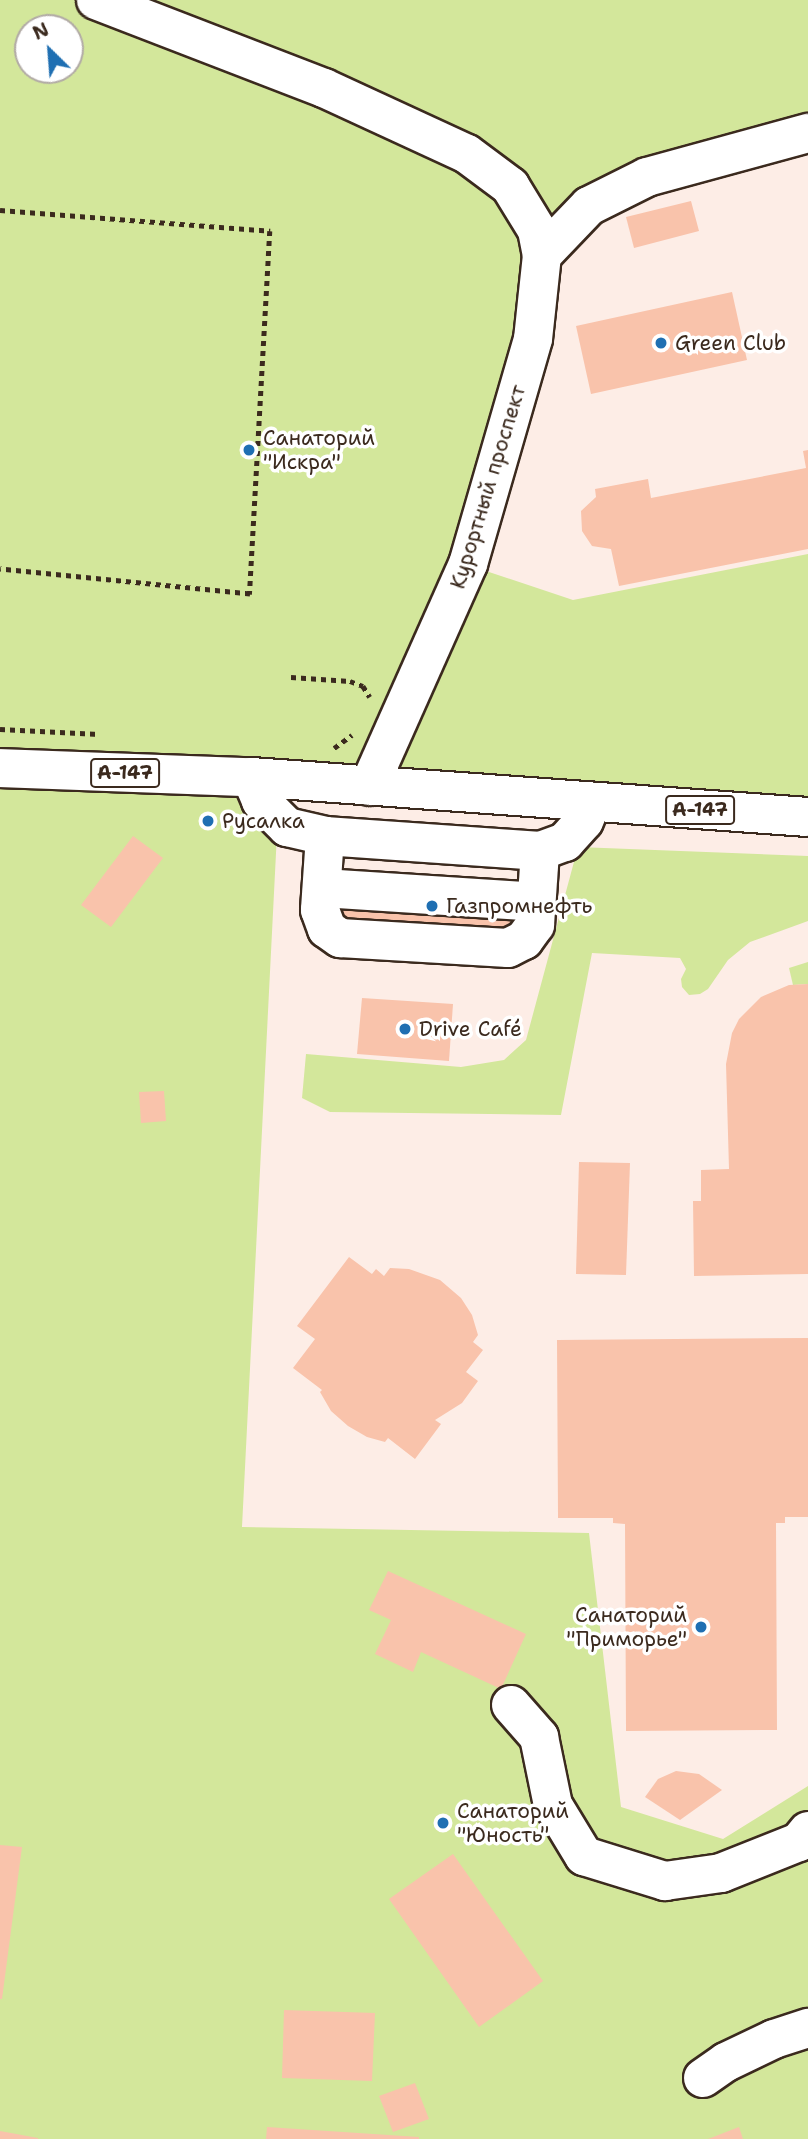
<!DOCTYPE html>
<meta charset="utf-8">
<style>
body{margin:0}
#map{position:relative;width:808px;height:2139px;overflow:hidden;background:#fdede6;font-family:"Shantell Sans",sans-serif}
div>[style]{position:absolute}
.green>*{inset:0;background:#d3e79b}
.building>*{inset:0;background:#f9c3ab}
.path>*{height:4.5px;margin-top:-2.25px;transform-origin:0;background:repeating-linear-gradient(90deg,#3b2a1e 0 5px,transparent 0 10px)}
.roads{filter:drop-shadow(2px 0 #3b2a1e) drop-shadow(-2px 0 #3b2a1e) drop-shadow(0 2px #3b2a1e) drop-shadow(0 -2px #3b2a1e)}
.minor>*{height:38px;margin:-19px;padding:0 19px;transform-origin:19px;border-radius:19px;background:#fff}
.major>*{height:38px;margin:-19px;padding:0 19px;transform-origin:19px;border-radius:19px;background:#fff}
.dots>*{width:19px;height:19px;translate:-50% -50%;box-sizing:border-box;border:4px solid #fff;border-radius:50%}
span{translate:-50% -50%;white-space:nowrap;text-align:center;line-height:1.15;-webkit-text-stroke:7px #fff;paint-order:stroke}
.shield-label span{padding:2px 5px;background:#fff;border:2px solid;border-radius:5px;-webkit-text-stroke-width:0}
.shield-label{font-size:19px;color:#3b2a1e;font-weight:700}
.poi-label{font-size:21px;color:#3b2a1e}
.left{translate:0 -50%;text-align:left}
.right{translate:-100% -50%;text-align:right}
.street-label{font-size:21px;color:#3b2a1e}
.north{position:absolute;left:14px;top:14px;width:70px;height:70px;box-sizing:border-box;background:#fff;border:2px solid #b1aaa5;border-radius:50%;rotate:335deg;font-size:19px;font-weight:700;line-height:28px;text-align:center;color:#3b2a1e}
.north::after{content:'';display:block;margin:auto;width:24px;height:32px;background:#1f6fb2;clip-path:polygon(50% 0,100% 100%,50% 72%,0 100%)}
</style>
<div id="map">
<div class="green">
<div style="clip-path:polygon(evenodd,0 0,808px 0,808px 130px,648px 174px,544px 246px,474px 567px,573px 600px,808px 554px,808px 812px,280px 774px,242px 1527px,589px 1533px,621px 1807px,723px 1839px,808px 1786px,808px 2139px,0 2139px,0 0,28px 28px,70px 28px,70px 70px,28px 70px,28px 28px)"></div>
<div style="clip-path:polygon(578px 847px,808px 856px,808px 921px,750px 942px,728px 960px,708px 989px,700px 994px,689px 995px,682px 987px,681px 979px,686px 969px,680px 958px,592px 953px,561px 1115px,330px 1112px,302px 1098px,306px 1054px,461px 1067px,504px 1060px,526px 1040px)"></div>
<div style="clip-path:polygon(808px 962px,808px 984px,793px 985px,789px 968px)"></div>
</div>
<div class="building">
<div style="clip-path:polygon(691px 201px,699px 231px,634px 248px,626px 217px)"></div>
<div style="clip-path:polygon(732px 292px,747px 360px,591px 394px,576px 326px)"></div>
<div style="clip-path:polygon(808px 450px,808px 549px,619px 586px,611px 549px,592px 546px,582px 531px,581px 511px,596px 497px,595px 489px,648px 479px,651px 498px,806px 468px,803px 451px)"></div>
<div style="clip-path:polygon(133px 836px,163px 858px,111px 927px,81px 905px)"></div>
<div style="clip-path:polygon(344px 883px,521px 893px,519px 930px,342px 919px)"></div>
<div style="clip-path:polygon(808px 984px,808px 1274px,694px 1276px,693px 1201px,701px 1201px,701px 1170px,729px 1169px,726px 1064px,732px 1033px,739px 1019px,761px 997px,789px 985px)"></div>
<div style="clip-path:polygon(362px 998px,453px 1004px,449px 1061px,357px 1054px)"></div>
<div style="clip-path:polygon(164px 1091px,166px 1121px,141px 1123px,139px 1092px)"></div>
<div style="clip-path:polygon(579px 1162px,630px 1163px,626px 1275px,576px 1274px)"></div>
<div style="clip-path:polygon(349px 1257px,372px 1274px,376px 1269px,384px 1276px,390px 1268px,409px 1269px,440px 1280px,461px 1298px,472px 1315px,478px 1335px,473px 1342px,483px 1350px,466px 1372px,478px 1381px,462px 1403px,435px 1420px,441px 1424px,415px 1459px,388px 1438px,385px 1442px,367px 1437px,348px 1426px,331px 1411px,320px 1392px,322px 1390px,293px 1368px,315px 1339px,297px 1326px)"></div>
<div style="clip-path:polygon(808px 1338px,808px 1517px,785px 1517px,785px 1523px,776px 1523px,777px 1730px,626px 1731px,625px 1524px,613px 1523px,613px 1518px,558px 1518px,557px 1340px)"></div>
<div style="clip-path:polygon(388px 1571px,526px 1634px,501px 1689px,421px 1652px,413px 1672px,375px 1654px,391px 1620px,369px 1610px)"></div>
<div style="clip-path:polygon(676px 1771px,699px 1774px,722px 1790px,680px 1820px,645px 1797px,658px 1779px)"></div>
<div style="clip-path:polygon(0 1845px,22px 1847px,2px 1999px,0 1999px)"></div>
<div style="clip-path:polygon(453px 1854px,543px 1981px,479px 2027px,389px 1899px)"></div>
<div style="clip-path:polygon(284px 2010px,375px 2013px,372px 2081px,282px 2078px)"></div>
<div style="clip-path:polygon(415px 2083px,429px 2119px,393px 2132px,379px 2096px)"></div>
<div style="clip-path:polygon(267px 2127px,419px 2137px,419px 2139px,266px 2139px)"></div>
<div style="clip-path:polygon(739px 2127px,743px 2139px,708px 2139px)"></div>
<div style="clip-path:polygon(0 2131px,38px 2138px,38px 2139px,0 2139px)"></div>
</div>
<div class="path">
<div style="left:0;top:210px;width:271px;rotate:4.4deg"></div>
<div style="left:270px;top:231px;width:364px;rotate:93.2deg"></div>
<div style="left:250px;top:594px;width:251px;rotate:-174.3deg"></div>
<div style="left:291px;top:677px;width:59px;rotate:3.9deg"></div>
<div style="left:350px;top:681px;width:14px;rotate:21deg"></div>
<div style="left:363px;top:686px;width:13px;rotate:58deg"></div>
<div style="left:0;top:729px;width:99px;rotate:2.9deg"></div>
<div style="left:334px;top:748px;width:22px;rotate:-36deg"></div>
</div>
<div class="roads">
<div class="minor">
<div style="left:96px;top:0;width:244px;rotate:21.1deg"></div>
<div style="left:324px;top:88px;width:157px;rotate:24.8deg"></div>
<div style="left:467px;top:154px;width:54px;rotate:36.7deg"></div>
<div style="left:510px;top:186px;width:52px;rotate:58.5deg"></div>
<div style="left:537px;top:230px;width:25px;rotate:79deg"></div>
<div style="left:542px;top:255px;width:84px;rotate:96.1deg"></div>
<div style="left:533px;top:339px;width:234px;rotate:106.1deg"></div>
<div style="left:468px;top:564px;width:243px;rotate:114deg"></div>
<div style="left:542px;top:255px;width:68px;rotate:-46.2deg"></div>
<div style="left:589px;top:206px;width:65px;rotate:-26.6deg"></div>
<div style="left:647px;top:177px;width:167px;rotate:-15.3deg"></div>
<div style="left:251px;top:777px;width:26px;rotate:67deg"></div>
<div style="left:261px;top:801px;width:37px;rotate:45deg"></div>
<div style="left:287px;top:827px;width:39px;rotate:13deg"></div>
<div style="left:325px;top:836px;width:216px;rotate:4deg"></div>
<div style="left:540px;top:851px;width:27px;rotate:-20deg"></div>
<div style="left:565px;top:842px;width:28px;rotate:-48deg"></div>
<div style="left:584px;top:821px;width:21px;rotate:-67deg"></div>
<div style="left:325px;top:836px;width:74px;rotate:93.9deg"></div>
<div style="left:320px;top:910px;width:20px;rotate:70deg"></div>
<div style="left:327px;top:929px;width:16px;rotate:35deg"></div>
<div style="left:340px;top:938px;width:168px;rotate:3.4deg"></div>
<div style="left:508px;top:948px;width:18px;rotate:-27deg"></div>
<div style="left:524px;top:940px;width:19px;rotate:-54deg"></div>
<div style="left:535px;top:925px;width:74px;rotate:-86.1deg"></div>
<div style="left:322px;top:888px;width:214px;rotate:3.7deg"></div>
<div style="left:511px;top:1705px;width:43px;rotate:48.8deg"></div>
<div style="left:539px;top:1737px;width:69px;rotate:78.4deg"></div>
<div style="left:553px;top:1805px;width:60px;rotate:58.7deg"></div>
<div style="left:584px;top:1856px;width:85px;rotate:17.2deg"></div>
<div style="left:665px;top:1881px;width:57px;rotate:-8.1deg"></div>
<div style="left:721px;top:1873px;width:84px;rotate:-21.7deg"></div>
<div style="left:799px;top:1842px;width:14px;rotate:-51deg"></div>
<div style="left:703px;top:2078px;width:28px;rotate:-35deg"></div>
<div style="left:726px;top:2062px;width:53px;rotate:-25.6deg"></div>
<div style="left:774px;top:2039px;width:36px;rotate:-18deg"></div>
</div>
<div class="major">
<div style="left:0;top:768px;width:251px;rotate:2.1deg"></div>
<div style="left:251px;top:777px;width:558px;rotate:4.11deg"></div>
</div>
</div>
<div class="dots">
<div style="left:661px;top:343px;background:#1f6fb2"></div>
<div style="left:249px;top:450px;background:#1f6fb2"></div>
<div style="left:208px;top:821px;background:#1f6fb2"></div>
<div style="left:432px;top:906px;background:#1f6fb2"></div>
<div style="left:405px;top:1029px;background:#1f6fb2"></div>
<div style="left:701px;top:1627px;background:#1f6fb2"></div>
<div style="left:443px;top:1823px;background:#1f6fb2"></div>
</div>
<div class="shield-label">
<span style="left:125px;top:773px">А-147</span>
<span style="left:700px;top:810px">А-147</span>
</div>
<div class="poi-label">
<span class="left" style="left:675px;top:343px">Green Club</span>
<span class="left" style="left:263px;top:450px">Санаторий<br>"Искра"</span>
<span class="left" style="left:222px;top:821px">Русалка</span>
<span class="left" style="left:446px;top:906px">Газпромнефть</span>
<span class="left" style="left:419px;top:1029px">Drive Café</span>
<span class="right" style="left:687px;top:1627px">Санаторий<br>"Приморье"</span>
<span class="left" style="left:457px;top:1823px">Санаторий<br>"Юность"</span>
</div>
<div class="street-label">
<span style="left:488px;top:487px;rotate:-73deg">Курортный проспект</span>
</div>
<div class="north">N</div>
</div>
